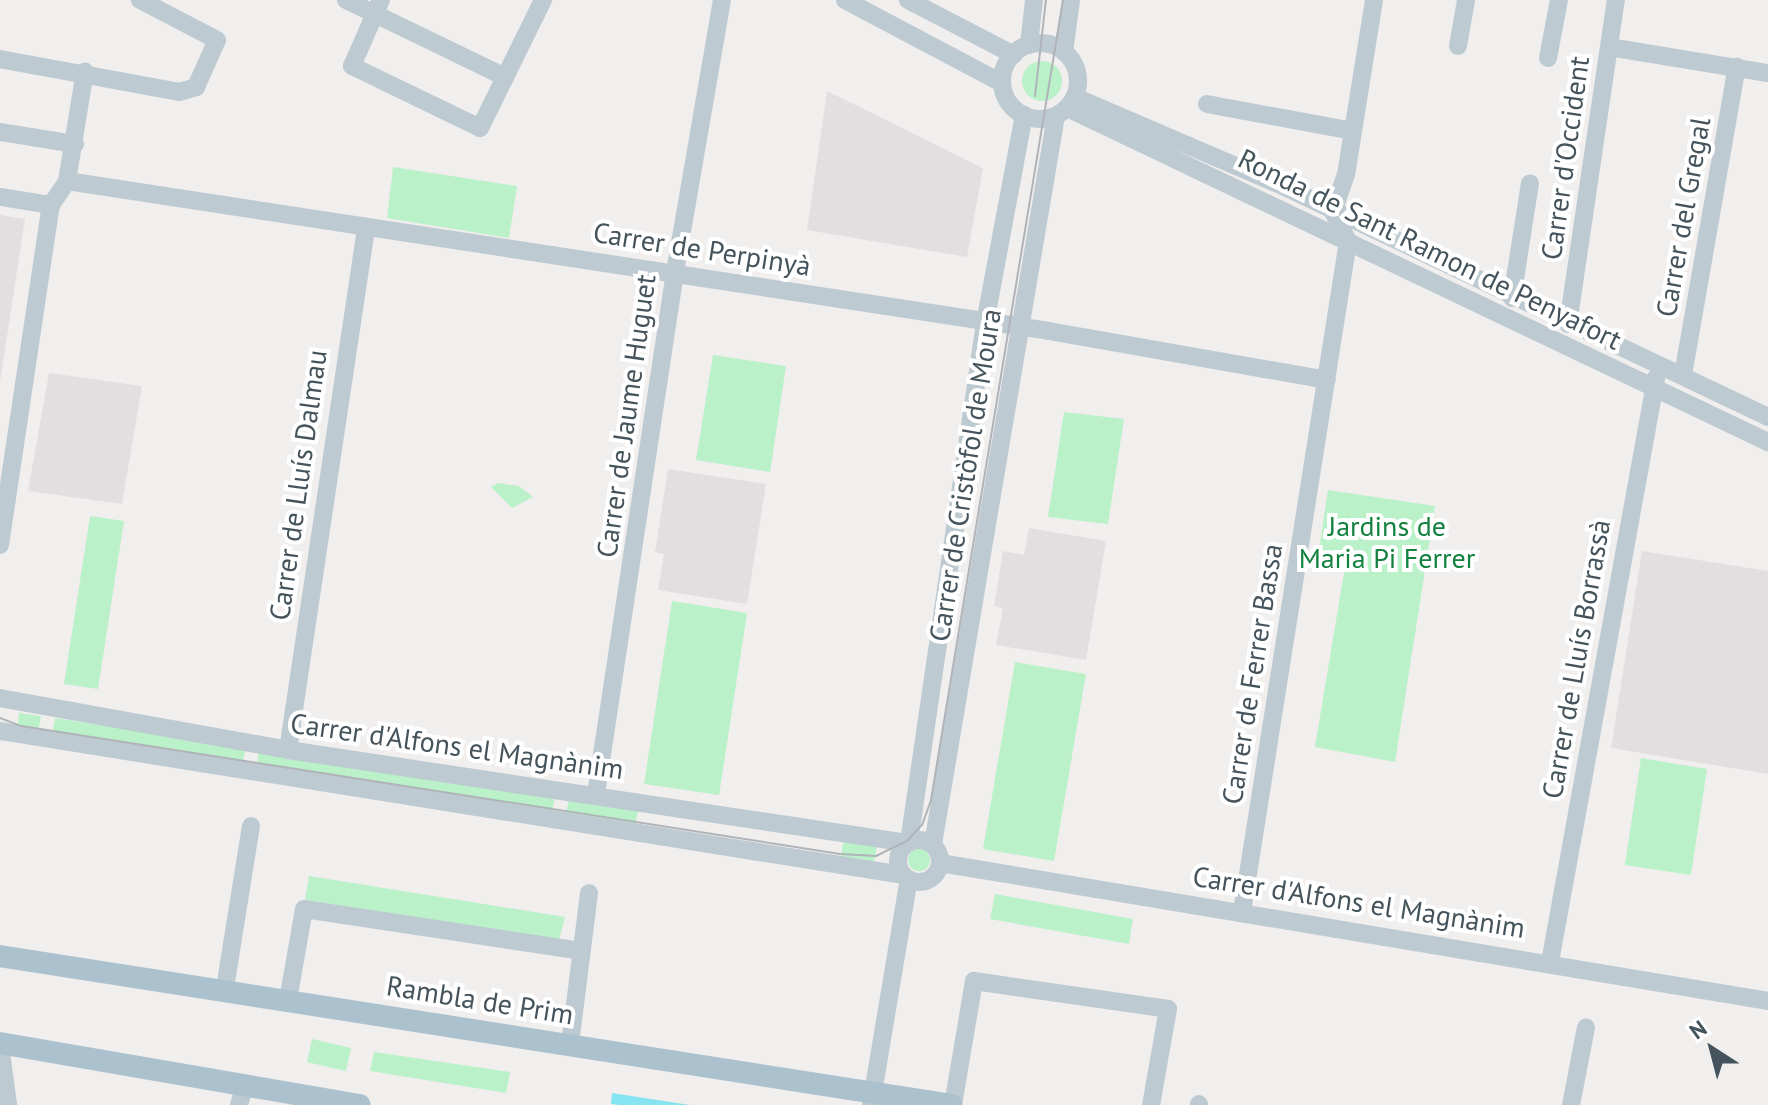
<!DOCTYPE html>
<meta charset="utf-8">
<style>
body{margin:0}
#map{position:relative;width:1768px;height:1105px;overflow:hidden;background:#f1eeee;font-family:"PT Sans",sans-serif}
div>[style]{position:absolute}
.education>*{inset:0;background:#e2dfe0}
.green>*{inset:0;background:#baf1c9}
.round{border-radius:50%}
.water>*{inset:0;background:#85e4ef}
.minor>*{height:18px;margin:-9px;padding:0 9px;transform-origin:9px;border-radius:9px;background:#becad1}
.minor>.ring{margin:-9px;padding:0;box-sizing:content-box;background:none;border:18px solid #becad1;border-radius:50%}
.major>*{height:22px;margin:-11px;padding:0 11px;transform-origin:11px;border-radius:11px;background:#acc1ce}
.tram>*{height:2px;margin:-1px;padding:0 1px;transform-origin:1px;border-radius:1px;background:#b0b4b9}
span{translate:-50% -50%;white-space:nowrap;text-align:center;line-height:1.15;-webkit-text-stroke:8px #fff;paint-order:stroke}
.street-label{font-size:28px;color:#45545c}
.park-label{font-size:28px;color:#13813f}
.north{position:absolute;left:1672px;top:1009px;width:80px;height:80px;-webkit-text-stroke:6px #fff;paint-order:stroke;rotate:324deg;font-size:22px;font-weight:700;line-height:32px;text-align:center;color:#45545c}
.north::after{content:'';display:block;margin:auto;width:28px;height:36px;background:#45545c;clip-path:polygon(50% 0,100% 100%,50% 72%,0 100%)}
</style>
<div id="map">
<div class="education">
<div style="clip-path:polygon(827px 91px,983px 168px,967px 257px,807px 230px)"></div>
<div style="clip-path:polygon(0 215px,25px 219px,0 382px)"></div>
<div style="clip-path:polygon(49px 373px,142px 386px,122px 504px,28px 491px)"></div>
<div style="clip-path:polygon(668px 469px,766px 484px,747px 604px,658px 590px,664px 554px,655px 552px)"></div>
<div style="clip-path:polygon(1029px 528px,1106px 541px,1086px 660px,996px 645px,1003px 608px,994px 606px,1003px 551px,1024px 555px)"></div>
<div style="clip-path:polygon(1642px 551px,1768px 571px,1768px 774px,1611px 748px)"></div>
</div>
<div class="green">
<div class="round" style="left:1022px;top:61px;width:40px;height:40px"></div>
<div style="clip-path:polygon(393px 167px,517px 186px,509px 238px,387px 218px)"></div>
<div style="clip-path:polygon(713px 355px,786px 366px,770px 472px,696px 460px)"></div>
<div style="clip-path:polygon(1064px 412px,1124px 419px,1108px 524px,1048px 517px)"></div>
<div style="clip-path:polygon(498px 483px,519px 486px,533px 497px,512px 508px,491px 487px)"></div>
<div style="clip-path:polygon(1328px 490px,1435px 506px,1395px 762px,1315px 747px,1347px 555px,1319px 550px)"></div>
<div style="clip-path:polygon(90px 516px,124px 521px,98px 689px,64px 684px)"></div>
<div style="clip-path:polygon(672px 601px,747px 613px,719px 795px,644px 784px)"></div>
<div style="clip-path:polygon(1015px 662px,1086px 674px,1054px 861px,983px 849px)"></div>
<div style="clip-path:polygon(19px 713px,41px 716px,38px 733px,17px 730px)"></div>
<div style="clip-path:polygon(55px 718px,246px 748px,242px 765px,52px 735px)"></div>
<div style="clip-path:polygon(259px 750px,555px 796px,552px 814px,256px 767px)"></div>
<div style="clip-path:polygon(1641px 758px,1707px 769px,1691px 875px,1625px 865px)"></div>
<div style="clip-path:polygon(569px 798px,639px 805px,634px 831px,566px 815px)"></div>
<div style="clip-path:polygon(844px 837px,878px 842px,873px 868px,840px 863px)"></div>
<div class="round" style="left:908px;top:849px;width:22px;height:22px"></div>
<div style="clip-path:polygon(309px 876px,565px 917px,559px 940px,305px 900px)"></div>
<div style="clip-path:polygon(995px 894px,1133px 919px,1129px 944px,990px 919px)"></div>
<div style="clip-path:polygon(312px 1039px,351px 1048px,346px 1071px,307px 1062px)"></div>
<div style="clip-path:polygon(374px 1052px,510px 1072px,506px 1093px,370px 1071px)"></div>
</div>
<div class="water">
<div style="clip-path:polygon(612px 1093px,690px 1105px,620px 1105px,611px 1104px)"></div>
</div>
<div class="minor">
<div style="left:346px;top:0;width:177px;rotate:25.8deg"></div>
<div style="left:381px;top:0;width:72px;rotate:113.7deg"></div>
<div style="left:352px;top:66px;width:142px;rotate:25.8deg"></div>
<div style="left:480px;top:128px;width:143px;rotate:-63.8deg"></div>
<div style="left:845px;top:0;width:178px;rotate:27.9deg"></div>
<div style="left:908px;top:0;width:119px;rotate:27.4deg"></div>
<div class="ring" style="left:1002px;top:43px;width:58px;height:58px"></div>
<div style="left:1029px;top:45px;width:45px;rotate:-83.7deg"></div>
<div style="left:1458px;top:46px;width:47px;rotate:-80.1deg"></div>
<div style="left:1609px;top:47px;width:161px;rotate:9.3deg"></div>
<div style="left:1064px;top:52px;width:52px;rotate:-82.3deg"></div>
<div style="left:1548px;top:58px;width:59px;rotate:-79.3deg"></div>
<div style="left:0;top:59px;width:182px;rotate:10.4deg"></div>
<div style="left:179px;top:92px;width:18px;rotate:-16deg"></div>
<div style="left:196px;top:87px;width:51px;rotate:-65.9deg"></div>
<div style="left:217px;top:40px;width:87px;rotate:-152.5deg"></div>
<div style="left:1075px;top:97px;width:226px;rotate:23.2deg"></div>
<div style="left:1283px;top:186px;width:537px;rotate:25.47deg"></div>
<div style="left:1207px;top:104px;width:148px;rotate:10.5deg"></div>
<div style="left:1067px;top:108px;width:777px;rotate:25.48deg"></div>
<div style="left:0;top:132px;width:76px;rotate:9.1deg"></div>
<div style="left:67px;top:181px;width:993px;rotate:8.68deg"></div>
<div style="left:1049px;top:331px;width:282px;rotate:10deg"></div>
<div style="left:0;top:197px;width:52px;rotate:8.9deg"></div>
<div style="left:1512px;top:298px;width:116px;rotate:-81.1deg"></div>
<div style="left:1568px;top:324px;width:328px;rotate:-81.6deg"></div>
<div style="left:1683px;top:375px;width:313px;rotate:-80.1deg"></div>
<div style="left:0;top:545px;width:344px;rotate:-81.5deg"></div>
<div style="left:51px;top:205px;width:29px;rotate:-56deg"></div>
<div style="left:67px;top:181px;width:111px;rotate:-80.7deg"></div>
<div style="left:0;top:698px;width:293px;rotate:10.2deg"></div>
<div style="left:288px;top:750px;width:626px;rotate:8.54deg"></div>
<div style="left:0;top:731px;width:914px;rotate:9.06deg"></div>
<div style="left:288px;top:750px;width:527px;rotate:-81.49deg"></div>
<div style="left:596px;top:794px;width:528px;rotate:-81.39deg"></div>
<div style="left:675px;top:272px;width:276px;rotate:-80.2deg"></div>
<div class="ring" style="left:898px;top:840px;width:24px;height:24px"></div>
<div style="left:909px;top:842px;width:525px;rotate:-81.67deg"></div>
<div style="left:985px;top:323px;width:212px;rotate:-79.4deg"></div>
<div style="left:933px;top:844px;width:738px;rotate:-80.41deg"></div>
<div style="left:940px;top:863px;width:839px;rotate:9.46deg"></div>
<div style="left:1242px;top:912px;width:679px;rotate:-81.02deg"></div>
<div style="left:1348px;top:241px;width:33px;rotate:-117deg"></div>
<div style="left:1333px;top:212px;width:39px;rotate:-71deg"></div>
<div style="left:1346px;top:175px;width:177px;rotate:-80.9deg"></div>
<div style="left:1550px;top:962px;width:594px;rotate:-79.71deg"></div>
<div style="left:225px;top:988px;width:164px;rotate:-80.9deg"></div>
<div style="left:288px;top:1000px;width:92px;rotate:-80deg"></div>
<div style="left:304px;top:909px;width:280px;rotate:8.6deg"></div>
<div style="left:0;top:1044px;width:62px;rotate:82.5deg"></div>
<div style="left:570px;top:1044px;width:152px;rotate:-82.8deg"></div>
<div style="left:239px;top:1105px;width:19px;rotate:-74deg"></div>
<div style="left:871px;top:1105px;width:229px;rotate:-80.5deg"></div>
<div style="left:953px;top:1105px;width:126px;rotate:-80.4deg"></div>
<div style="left:974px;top:981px;width:196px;rotate:8.2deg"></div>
<div style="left:1168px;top:1009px;width:97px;rotate:100deg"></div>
<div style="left:1199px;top:1105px;width:1px;rotate:-90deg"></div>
<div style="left:1571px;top:1105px;width:79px;rotate:-79.1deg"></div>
</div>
<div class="major">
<div style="left:0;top:956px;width:963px;rotate:8.9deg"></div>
<div style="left:0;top:1043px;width:365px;rotate:9.8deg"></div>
</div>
<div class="tram">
<div style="left:1035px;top:96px;width:97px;rotate:-83.5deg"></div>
<div style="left:0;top:718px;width:22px;rotate:21deg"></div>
<div style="left:21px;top:726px;width:829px;rotate:8.88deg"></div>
<div style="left:840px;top:854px;width:36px;rotate:3deg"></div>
<div style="left:876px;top:856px;width:34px;rotate:-26deg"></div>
<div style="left:907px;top:841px;width:22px;rotate:-47deg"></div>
<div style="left:922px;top:825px;width:27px;rotate:-70deg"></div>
<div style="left:931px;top:800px;width:811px;rotate:-80.63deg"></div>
</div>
<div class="street-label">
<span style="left:1565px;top:158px;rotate:-82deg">Carrer d'Occident</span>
<span style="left:1683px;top:217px;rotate:-80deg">Carrer del Gregal</span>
<span style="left:702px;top:249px;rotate:9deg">Carrer de Perpinyà</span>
<span style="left:1430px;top:249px;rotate:26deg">Ronda de Sant Ramon de Penyafort</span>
<span style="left:626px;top:416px;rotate:-82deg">Carrer de Jaume Huguet</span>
<span style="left:965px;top:475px;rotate:-81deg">Carrer de Cristòfol de Moura</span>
<span style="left:298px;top:485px;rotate:-82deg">Carrer de Lluís Dalmau</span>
<span style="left:1576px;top:659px;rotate:-80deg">Carrer de Lluís Borrassà</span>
<span style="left:1252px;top:674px;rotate:-81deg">Carrer de Ferrer Bassa</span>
<span style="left:457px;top:746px;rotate:8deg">Carrer d'Alfons el Magnànim</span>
<span style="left:1359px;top:902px;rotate:9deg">Carrer d'Alfons el Magnànim</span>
<span style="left:480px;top:1000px;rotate:9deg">Rambla de Prim</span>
</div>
<div class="park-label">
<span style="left:1387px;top:542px">Jardins de<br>Maria Pi Ferrer</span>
</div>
<div class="north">N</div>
</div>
